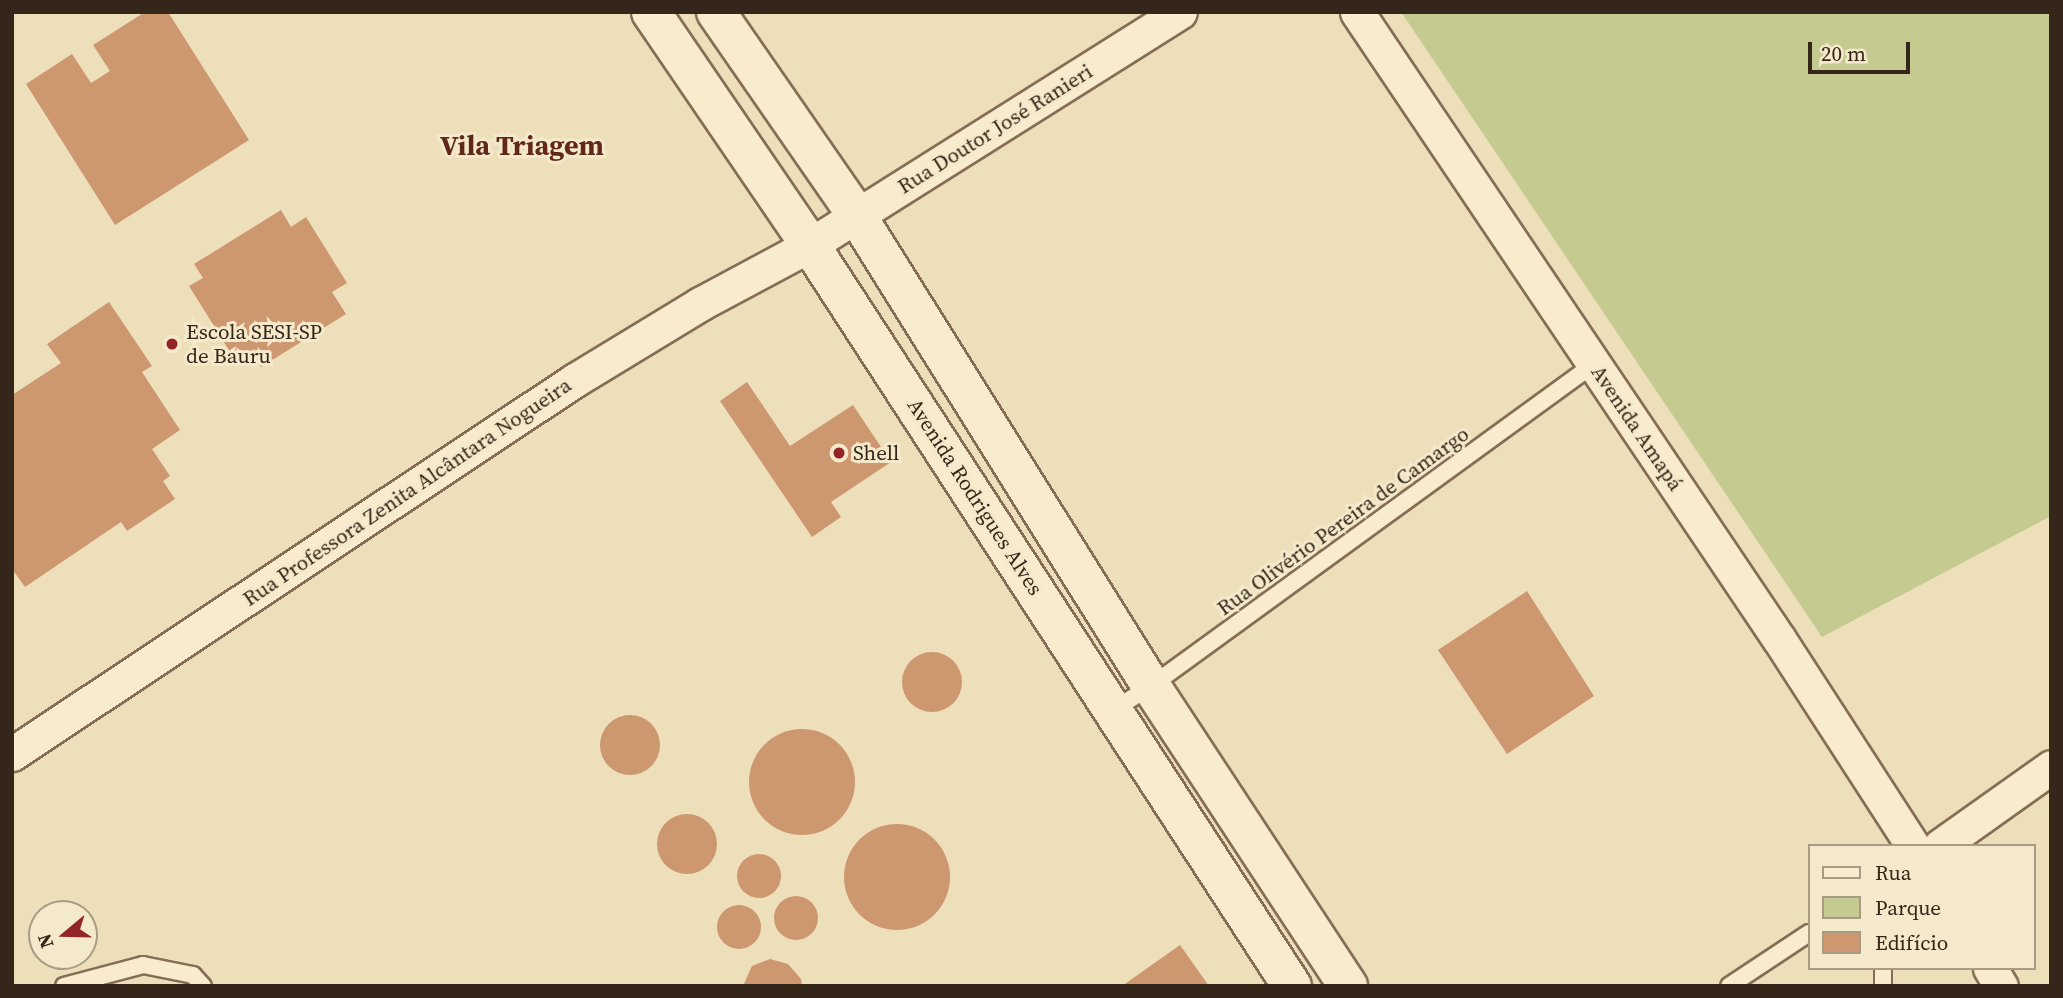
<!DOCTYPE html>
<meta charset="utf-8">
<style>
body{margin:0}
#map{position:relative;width:2063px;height:998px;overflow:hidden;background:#eedfbb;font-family:"Source Serif 4",serif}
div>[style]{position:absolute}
.green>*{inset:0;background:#c5cb90}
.building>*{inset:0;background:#cd9770}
.round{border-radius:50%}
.roads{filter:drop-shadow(2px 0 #856e55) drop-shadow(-2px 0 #856e55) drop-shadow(0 2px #856e55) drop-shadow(0 -2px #856e55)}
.lane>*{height:16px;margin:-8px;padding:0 8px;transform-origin:8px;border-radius:8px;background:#f9ecce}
.street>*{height:33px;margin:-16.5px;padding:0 16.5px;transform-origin:16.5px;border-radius:16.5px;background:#f9ecce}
.secondary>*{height:38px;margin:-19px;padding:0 19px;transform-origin:19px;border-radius:19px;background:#f9ecce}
.dots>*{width:19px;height:19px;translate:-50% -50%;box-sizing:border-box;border:4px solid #f5e9cb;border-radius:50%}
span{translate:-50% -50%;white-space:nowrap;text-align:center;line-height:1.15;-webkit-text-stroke:6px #f5e9cb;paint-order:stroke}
.street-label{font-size:21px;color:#34271a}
.poi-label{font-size:21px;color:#34271a}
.left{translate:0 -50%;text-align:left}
.district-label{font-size:28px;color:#612819;font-weight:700}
.frame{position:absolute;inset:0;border:14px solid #34271a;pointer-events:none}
.legend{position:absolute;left:1808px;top:844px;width:228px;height:126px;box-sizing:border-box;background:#f5e9cb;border:2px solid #a89b84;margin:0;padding:9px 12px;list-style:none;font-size:21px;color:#34271a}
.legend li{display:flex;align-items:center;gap:14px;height:35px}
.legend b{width:35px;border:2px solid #a89b84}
.north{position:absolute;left:28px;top:900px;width:70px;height:70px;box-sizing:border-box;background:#f5e9cb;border:2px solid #a89b84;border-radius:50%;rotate:251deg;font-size:19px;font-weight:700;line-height:28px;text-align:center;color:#34271a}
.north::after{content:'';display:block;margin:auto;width:24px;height:32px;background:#942526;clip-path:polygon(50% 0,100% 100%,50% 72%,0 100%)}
.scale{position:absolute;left:1808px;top:42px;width:102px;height:32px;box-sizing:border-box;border:4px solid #34271a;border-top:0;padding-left:9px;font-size:21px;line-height:24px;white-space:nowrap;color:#34271a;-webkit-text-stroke:5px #f5e9cb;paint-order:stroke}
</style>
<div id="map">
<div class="green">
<div style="clip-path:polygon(1401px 12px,2051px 12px,2051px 516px,1822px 637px)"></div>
</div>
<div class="building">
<div style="clip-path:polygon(145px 12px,168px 12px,249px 140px,115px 225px,26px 84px,72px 54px,91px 83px,110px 71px,93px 45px)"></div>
<div style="clip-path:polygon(281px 210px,291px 227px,306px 217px,347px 283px,332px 292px,346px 314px,261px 367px,252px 353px,237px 363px,189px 286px,203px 278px,194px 264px)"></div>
<div style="clip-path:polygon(109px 302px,152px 366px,142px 372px,180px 430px,152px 449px,170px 476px,163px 481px,175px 499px,127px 531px,121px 522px,25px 587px,12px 569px,12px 395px,61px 363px,47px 344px)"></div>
<div style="clip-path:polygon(747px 382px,790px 446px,853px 405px,891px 462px,831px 502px,841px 517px,812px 537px,720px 401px)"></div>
<div style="clip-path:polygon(1527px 591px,1594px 696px,1507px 754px,1438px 650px)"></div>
<div class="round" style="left:902px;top:652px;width:60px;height:60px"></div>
<div class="round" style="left:600px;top:715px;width:60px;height:60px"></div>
<div class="round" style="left:749px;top:729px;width:106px;height:106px"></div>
<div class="round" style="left:657px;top:814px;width:60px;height:60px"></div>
<div class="round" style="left:844px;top:824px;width:106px;height:106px"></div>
<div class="round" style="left:737px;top:854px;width:44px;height:44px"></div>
<div class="round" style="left:774px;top:896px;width:44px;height:44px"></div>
<div class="round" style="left:717px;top:905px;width:44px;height:44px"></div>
<div style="clip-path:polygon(1180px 945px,1209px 986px,1122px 986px)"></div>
<div style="clip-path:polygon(770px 959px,788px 964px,801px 979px,802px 986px,743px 986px,752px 966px)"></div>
</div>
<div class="roads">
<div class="lane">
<div style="left:1115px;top:709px;width:43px;rotate:-32.6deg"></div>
<div style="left:1151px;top:686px;width:548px;rotate:-36.01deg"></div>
<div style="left:64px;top:986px;width:82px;rotate:-14.9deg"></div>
<div style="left:143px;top:965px;width:51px;rotate:11.3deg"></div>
<div style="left:193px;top:975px;width:15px;rotate:48deg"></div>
<div style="left:1729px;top:986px;width:96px;rotate:-33.5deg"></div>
<div style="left:1883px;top:986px;width:18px;rotate:-90deg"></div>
</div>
<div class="street">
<div style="left:1357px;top:12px;width:756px;rotate:56.06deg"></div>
<div style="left:1779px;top:639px;width:247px;rotate:57.1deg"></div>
<div style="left:12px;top:754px;width:676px;rotate:-33.6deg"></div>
<div style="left:575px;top:380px;width:146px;rotate:-31.3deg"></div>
<div style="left:700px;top:304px;width:125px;rotate:-28.2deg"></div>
<div style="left:810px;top:245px;width:437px;rotate:-32.2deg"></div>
<div style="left:1940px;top:846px;width:136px;rotate:-35.4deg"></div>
<div style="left:1990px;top:968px;width:21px;rotate:59deg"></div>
</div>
<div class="secondary">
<div style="left:651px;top:12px;width:282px;rotate:55.7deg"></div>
<div style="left:810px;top:245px;width:884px;rotate:56.96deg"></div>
<div style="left:716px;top:12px;width:248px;rotate:55.3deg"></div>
<div style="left:857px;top:216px;width:554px;rotate:57.97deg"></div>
<div style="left:1151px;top:686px;width:359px;rotate:56.7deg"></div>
</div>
</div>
<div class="dots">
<div style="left:172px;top:344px;background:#942526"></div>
<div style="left:839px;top:453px;background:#942526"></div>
</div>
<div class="street-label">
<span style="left:995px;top:129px;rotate:-32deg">Rua Doutor José Ranieri</span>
<span style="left:1637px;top:428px;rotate:56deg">Avenida Amapá</span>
<span style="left:407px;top:492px;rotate:-34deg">Rua Professora Zenita Alcântara Nogueira</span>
<span style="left:975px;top:497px;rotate:57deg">Avenida Rodrigues Alves</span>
<span style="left:1343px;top:521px;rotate:-36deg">Rua Olivério Pereira de Camargo</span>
</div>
<div class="poi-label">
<span class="left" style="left:186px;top:344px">Escola SESI-SP<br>de Bauru</span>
<span class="left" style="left:853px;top:453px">Shell</span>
</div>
<div class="district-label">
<span style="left:522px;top:145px">Vila Triagem</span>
</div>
<div class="frame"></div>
<ul class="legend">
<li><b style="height:9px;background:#f9ecce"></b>Rua</li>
<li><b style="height:19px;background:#c5cb90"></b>Parque</li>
<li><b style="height:19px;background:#cd9770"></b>Edifício</li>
</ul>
<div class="north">N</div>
<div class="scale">20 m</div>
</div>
